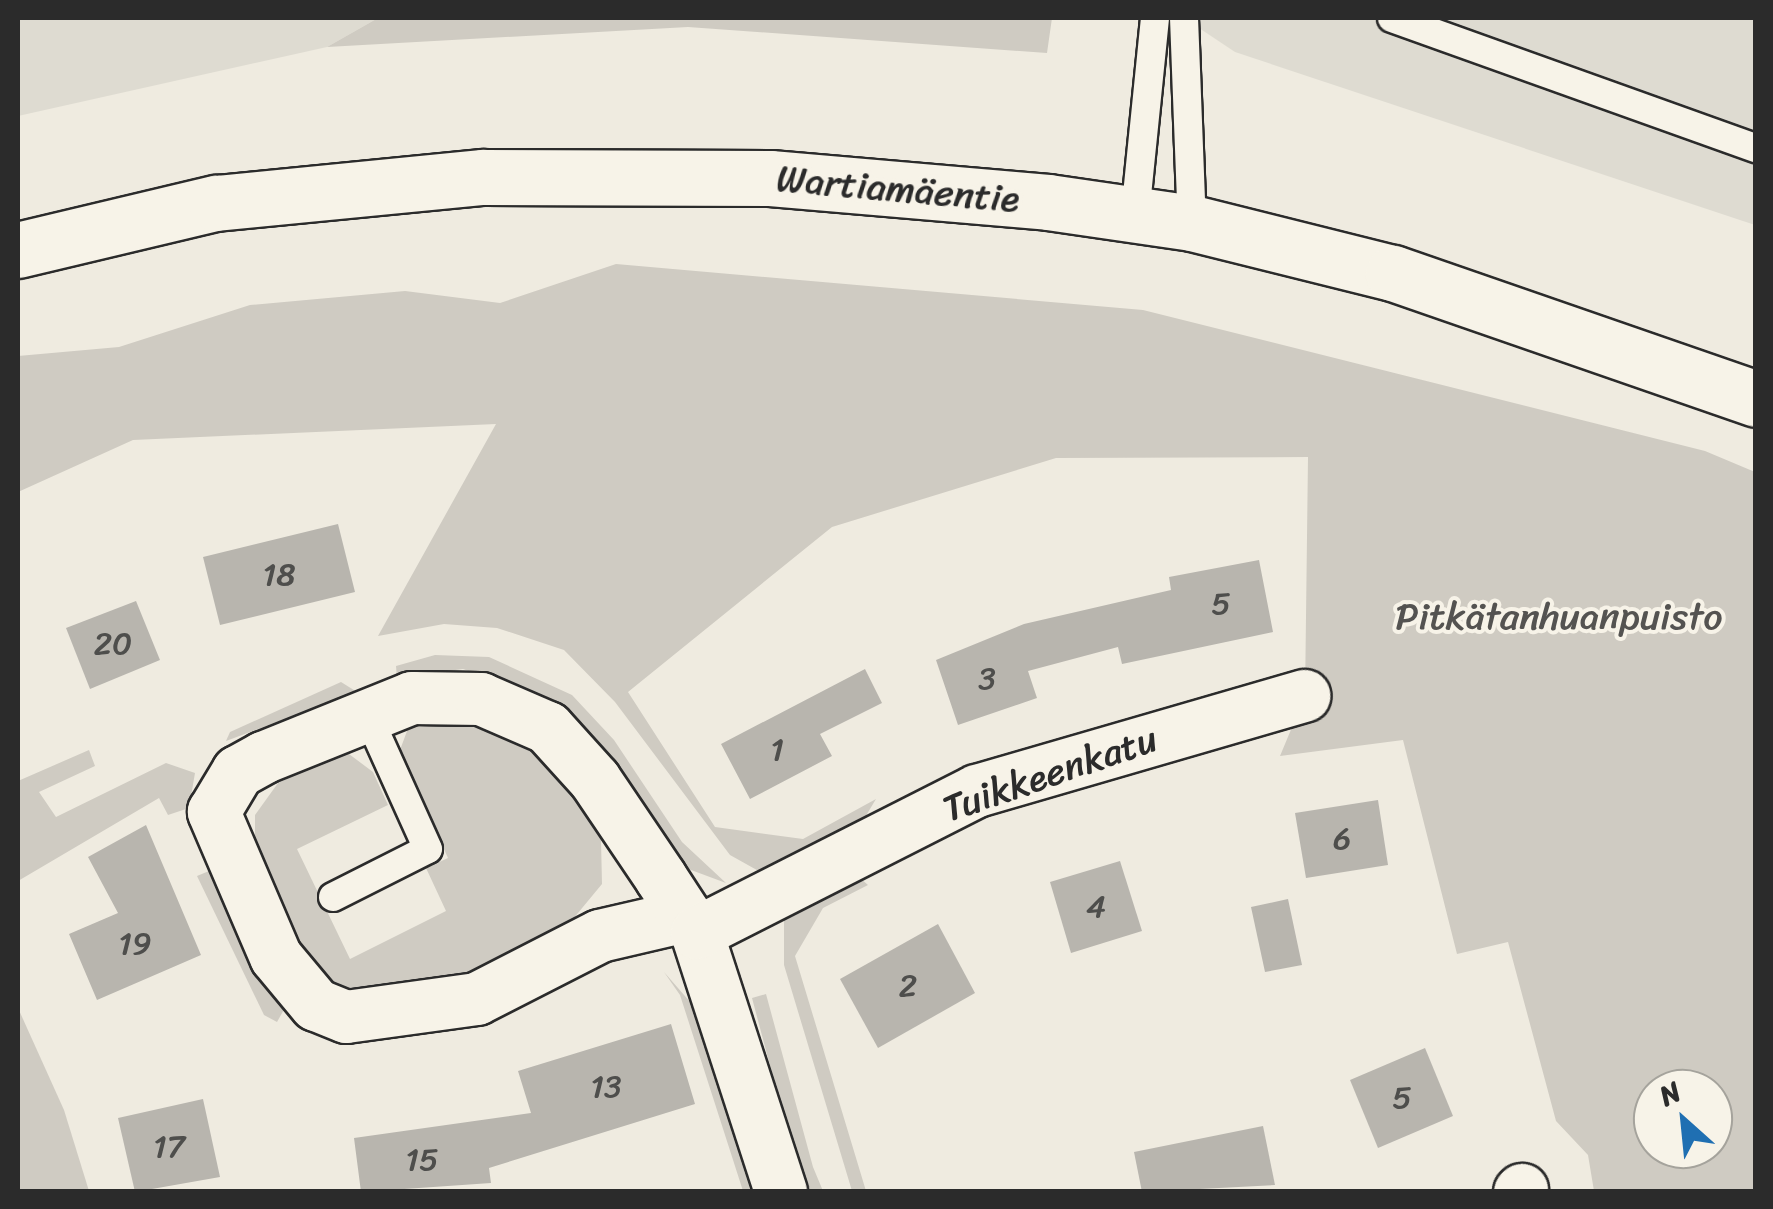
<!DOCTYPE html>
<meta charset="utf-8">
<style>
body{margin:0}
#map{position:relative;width:1773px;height:1209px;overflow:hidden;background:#efebe0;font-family:Sriracha,sans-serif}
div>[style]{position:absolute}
.built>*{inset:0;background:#dedbd1}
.green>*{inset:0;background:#cfcbc2}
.building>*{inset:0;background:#b8b5ae}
.roads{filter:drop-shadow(2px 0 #2b2b2b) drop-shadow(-2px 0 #2b2b2b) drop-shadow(0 2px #2b2b2b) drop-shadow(0 -2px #2b2b2b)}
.lane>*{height:28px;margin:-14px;padding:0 14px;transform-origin:14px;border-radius:14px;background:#f7f3e8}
.street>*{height:52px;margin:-26px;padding:0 26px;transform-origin:26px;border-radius:26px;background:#f7f3e8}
.secondary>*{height:55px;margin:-27.5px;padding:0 27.5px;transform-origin:27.5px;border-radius:27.5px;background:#f7f3e8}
span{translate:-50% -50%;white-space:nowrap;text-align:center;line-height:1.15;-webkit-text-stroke:8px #f7f3e8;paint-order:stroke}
.number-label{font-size:32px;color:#4e4e4c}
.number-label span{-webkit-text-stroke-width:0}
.street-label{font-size:38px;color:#2b2b2b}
.park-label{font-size:38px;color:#545351}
.frame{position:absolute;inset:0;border:20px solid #2b2b2b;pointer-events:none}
.north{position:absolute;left:1633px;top:1069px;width:100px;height:100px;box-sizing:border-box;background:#f7f3e8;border:2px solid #a5a39c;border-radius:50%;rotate:333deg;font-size:28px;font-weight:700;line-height:40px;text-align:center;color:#2b2b2b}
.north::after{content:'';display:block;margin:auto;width:35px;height:45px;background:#1f6fb2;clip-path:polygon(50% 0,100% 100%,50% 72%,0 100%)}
</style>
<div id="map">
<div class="built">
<div style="clip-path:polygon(18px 18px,378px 18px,327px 47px,18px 116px)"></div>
<div style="clip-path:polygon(1184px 18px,1755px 18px,1755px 225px,1235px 52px)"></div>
</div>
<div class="green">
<div style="clip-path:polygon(378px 18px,1052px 18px,1047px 53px,688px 27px,327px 47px)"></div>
<div style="clip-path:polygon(evenodd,616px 264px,1143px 310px,1705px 451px,1755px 472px,1755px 1191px,1594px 1191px,1588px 1155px,1556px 1121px,1508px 942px,1457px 954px,1403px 740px,1280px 756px,1305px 696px,1308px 457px,1056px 458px,832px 527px,628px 692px,715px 827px,803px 839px,876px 799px,864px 819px,764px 874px,730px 855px,615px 702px,564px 650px,497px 628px,444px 624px,378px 636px,496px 424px,133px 440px,18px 492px,18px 356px,119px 347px,250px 305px,405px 291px,500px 303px,616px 264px,1653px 1089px,1713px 1089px,1713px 1149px,1653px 1149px,1653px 1089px)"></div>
<div style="clip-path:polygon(435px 655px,489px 657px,572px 695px,614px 740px,682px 842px,726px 883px,683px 867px,606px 755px,551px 701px,463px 669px,397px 678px,396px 666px)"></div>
<div style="clip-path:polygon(341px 682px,357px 692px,226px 741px,230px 732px)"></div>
<div style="clip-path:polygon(456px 719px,518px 738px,562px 775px,601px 840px,602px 884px,573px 919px,477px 974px,337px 992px,309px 968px,255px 854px,255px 815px,278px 783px,345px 751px,373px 772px,388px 805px,297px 849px,350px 959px,446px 911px,426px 868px,448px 858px,400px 750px,410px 723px)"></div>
<div style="clip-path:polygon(89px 750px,95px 766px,39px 792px,56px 817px,166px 763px,195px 773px,189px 808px,168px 815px,159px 798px,18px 881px,18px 781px)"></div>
<div style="clip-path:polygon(209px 871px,286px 1006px,277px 1022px,264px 1015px,197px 876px)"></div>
<div style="clip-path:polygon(860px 878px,868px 885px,823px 908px,795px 956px,866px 1191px,852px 1191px,784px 965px,784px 915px)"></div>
<div style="clip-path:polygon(664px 972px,698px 1011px,757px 1191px,743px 1191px,680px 995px)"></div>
<div style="clip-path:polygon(766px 994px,813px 1167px,823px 1191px,807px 1191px,792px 1148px,752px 998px)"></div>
<div style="clip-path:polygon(18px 1008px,64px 1110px,89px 1191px,18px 1191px)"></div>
</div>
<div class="building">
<div style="clip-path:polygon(338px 524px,355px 592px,220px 625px,203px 557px)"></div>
<div style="clip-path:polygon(1259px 560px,1273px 632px,1122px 664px,1118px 647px,1028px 671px,1037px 698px,958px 725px,936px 660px,1024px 624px,1171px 590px,1169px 577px)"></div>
<div style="clip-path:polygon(136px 601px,160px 660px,90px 689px,66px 628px)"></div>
<div style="clip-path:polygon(865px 669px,882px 703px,820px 734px,832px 756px,750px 799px,721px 744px)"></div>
<div style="clip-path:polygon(1378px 800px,1388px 865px,1306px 878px,1295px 813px)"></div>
<div style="clip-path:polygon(146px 825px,201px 955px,97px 1000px,69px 934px,118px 913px,88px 857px)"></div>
<div style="clip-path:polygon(1120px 861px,1142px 931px,1071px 953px,1050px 882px)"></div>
<div style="clip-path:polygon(1288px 899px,1302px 965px,1265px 972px,1251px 907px)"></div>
<div style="clip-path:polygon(938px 924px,975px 993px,878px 1048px,840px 979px)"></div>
<div style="clip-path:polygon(671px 1024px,695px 1104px,489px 1168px,491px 1183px,361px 1192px,354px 1138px,531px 1113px,518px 1071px)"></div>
<div style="clip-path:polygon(1425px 1048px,1453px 1116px,1378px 1148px,1350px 1080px)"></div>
<div style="clip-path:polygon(203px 1099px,220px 1177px,135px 1192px,118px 1118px)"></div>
<div style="clip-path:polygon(1263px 1126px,1275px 1185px,1142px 1192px,1134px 1152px)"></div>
</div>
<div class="roads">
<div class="lane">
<div style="left:1184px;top:18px;width:205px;rotate:87.8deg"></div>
<div style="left:1392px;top:18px;width:387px;rotate:19.7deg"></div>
<div style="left:1135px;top:215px;width:198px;rotate:-84.2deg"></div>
<div style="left:333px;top:897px;width:106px;rotate:-26.8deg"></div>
<div style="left:428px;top:849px;width:150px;rotate:-114.3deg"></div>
</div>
<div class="street">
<div style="left:686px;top:916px;width:88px;rotate:166.9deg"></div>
<div style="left:600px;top:936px;width:138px;rotate:152.9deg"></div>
<div style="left:477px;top:999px;width:132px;rotate:172.2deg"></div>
<div style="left:346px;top:1017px;width:32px;rotate:-158deg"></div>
<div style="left:316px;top:1005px;width:62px;rotate:-129.8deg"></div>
<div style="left:276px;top:957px;width:158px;rotate:-113.2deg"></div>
<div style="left:214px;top:812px;width:47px;rotate:-59deg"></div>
<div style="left:238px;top:772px;width:29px;rotate:-29deg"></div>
<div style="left:263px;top:758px;width:161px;rotate:-21.9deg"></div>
<div style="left:412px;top:698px;width:69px;rotate:0.8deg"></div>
<div style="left:481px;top:699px;width:73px;rotate:23.4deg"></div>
<div style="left:548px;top:728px;width:70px;rotate:47.9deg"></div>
<div style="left:595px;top:780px;width:118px;rotate:56deg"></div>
<div style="left:661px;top:878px;width:66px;rotate:56.8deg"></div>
<div style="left:697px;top:933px;width:272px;rotate:72deg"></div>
<div style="left:697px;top:933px;width:314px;rotate:-26.9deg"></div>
<div style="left:977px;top:791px;width:341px;rotate:-16.2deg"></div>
<div style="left:1520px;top:1192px;width:3px;rotate:-45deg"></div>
</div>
<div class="secondary">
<div style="left:18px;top:250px;width:204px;rotate:-13.4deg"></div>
<div style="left:216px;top:203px;width:268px;rotate:-5.6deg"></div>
<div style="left:483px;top:177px;width:287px;rotate:0.2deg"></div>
<div style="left:770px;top:178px;width:279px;rotate:4.9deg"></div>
<div style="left:1048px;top:202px;width:146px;rotate:8.3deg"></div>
<div style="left:1192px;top:223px;width:207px;rotate:14deg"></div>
<div style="left:1393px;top:273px;width:384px;rotate:19.1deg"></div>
</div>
</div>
<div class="number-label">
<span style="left:279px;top:575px">18</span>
<span style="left:1221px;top:604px">5</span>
<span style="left:113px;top:644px">20</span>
<span style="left:987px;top:679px">3</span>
<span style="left:777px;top:750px">1</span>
<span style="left:1342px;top:839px">6</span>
<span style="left:1096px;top:907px">4</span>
<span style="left:135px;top:944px">19</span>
<span style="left:908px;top:986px">2</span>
<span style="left:606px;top:1087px">13</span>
<span style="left:1402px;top:1098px">5</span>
<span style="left:169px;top:1147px">17</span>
<span style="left:422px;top:1160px">15</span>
</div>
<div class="street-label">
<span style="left:898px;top:189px;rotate:5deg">Wartiamäentie</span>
<span style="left:1050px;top:774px;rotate:-19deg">Tuikkeenkatu</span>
</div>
<div class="park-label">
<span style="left:1559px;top:617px">Pitkätanhuanpuisto</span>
</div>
<div class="frame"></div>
<div class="north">N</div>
</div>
